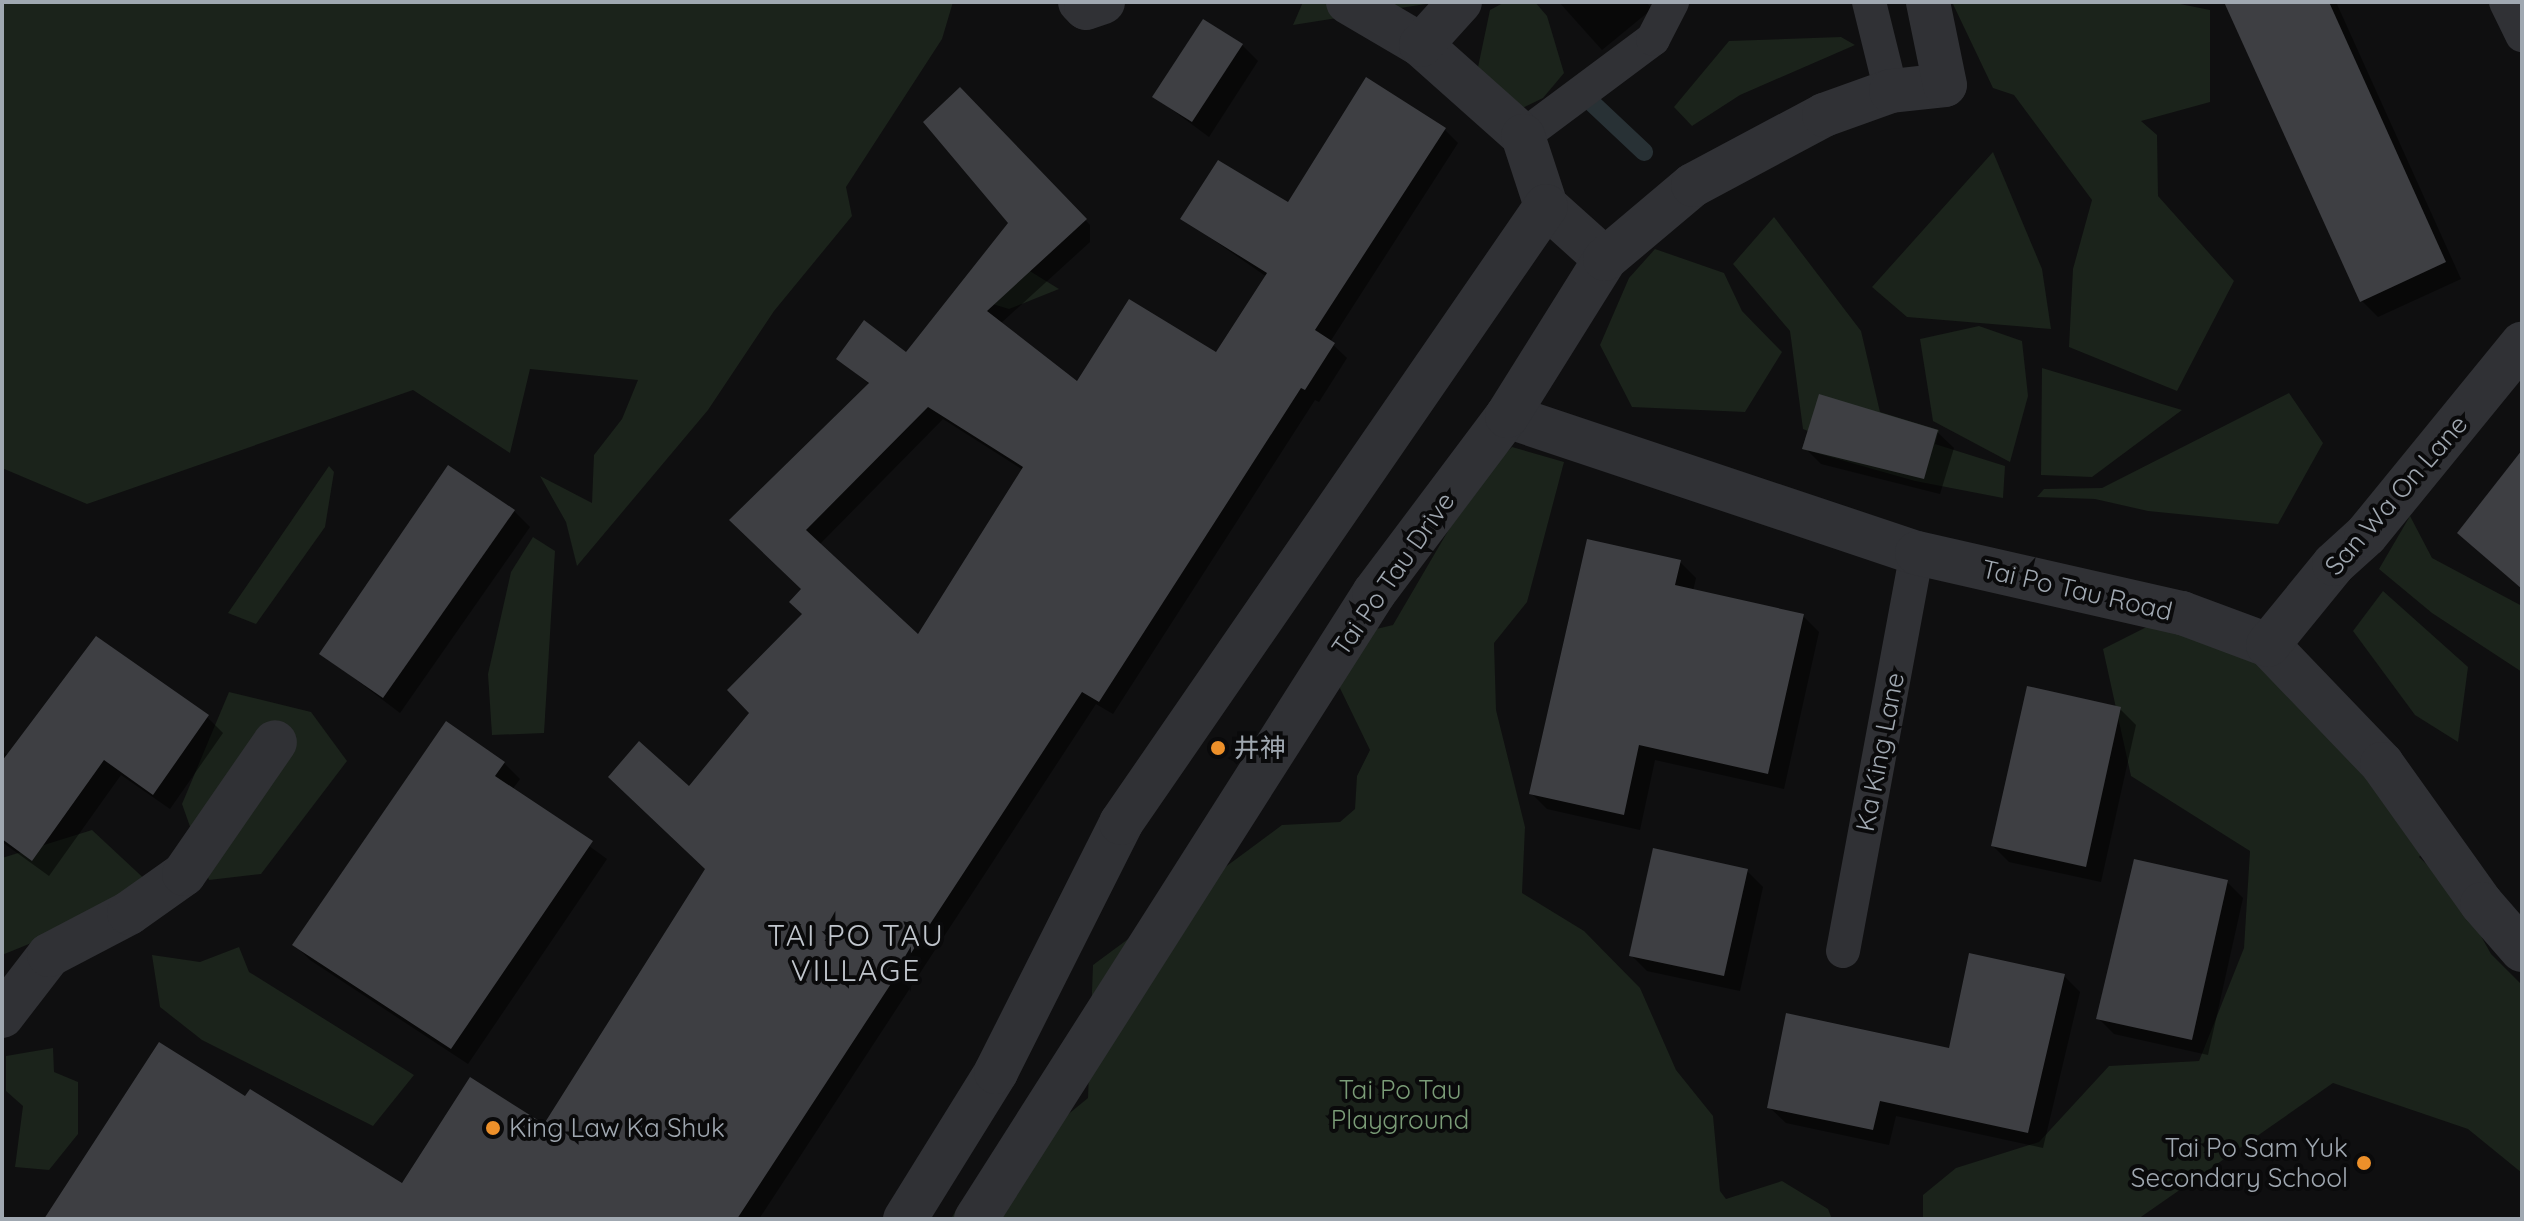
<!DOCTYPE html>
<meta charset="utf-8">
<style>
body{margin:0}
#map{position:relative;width:2524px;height:1221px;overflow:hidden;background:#0f0f10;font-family:Quicksand,"Noto Sans TC",sans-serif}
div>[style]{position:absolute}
.green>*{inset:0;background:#1b231b}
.shadow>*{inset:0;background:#0007}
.stream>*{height:18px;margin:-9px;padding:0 9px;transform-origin:9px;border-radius:9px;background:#283135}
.building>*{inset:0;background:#3e3f43}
.lane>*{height:34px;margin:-17px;padding:0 17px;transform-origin:17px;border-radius:17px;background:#303135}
.street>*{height:44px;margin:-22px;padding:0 22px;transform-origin:22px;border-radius:22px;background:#303135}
.dots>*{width:22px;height:22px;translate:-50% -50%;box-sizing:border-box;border:4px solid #0a0a0b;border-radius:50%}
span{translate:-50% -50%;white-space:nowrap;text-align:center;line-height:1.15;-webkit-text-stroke:8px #0a0a0b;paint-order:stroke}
.street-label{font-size:26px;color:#a0a8b1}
.poi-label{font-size:26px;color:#a0a8b1}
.left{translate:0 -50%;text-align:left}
.right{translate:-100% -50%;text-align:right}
.park-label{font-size:26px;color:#7a9c77}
.quarter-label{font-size:30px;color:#c1c6cd;letter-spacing:2px}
.frame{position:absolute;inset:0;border:4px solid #a0a8b1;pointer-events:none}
</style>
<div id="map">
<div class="green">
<div style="clip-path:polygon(2px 2px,953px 2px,942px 39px,846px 187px,852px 216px,774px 311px,708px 410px,577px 566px,566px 522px,540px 476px,592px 503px,594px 455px,622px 419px,638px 380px,530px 369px,510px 453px,413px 390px,87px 504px,2px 468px)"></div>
<div style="clip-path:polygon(1303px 2px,1432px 2px,1432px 3px,1293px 25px)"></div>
<div style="clip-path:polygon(1505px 2px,1535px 2px,1547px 16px,1564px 73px,1543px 98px,1514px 112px,1477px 72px,1490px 10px)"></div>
<div style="clip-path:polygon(1952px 2px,2170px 2px,2210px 10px,2210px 102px,2141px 121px,2157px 135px,2158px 196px,2234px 281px,2177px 391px,2069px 347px,2073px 269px,2092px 200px,2014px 95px,1993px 88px)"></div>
<div style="clip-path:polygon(1841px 37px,1855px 45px,1740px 95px,1692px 126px,1674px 107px,1729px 41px)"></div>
<div style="clip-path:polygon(1993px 152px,2042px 269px,2051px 329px,1907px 317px,1872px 287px)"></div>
<div style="clip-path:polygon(1774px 217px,1861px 331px,1880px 412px,1939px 430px,1935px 444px,2005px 466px,2003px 498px,1915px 481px,1802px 449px,1808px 431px,1803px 429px,1790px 331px,1733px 264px)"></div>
<div style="clip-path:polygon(1655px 249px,1724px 273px,1742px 311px,1782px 352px,1745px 412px,1632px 407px,1600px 345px,1629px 278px)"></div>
<div style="clip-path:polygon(1007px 257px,1059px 289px,1009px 309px,976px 299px)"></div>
<div style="clip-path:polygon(1979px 326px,2022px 341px,2028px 396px,2010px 462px,1933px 421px,1920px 339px)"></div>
<div style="clip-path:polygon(2042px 368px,2182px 410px,2092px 477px,2041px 475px)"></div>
<div style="clip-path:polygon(2289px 393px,2323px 443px,2278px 524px,2148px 511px,2095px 499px,2037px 497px,2044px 489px,2102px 488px)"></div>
<div style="clip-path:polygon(1512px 447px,1564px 462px,1527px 602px,1494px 643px,1496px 710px,1525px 827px,1522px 893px,1584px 931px,1640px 988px,1676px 1070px,1713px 1116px,1720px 1191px,1726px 1199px,1782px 1181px,1828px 1209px,1832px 1219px,951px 1219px,960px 1203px,1088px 1098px,1093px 965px,1282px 825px,1340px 822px,1355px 809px,1357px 776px,1370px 750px,1318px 643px,1393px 625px,1479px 478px)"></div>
<div style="clip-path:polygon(329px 466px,334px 472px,325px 527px,256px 624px,228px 613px)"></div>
<div style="clip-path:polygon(2410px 516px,2432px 558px,2522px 606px,2522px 672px,2432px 613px,2379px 569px)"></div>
<div style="clip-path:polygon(533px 537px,555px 551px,544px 733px,492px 735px,488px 674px,511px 572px)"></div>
<div style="clip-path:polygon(2383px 591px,2468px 667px,2458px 742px,2415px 715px,2353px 631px)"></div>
<div style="clip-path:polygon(2198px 601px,2321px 670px,2427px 847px,2419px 857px,2457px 893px,2491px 954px,2522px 985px,2522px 1173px,2468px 1129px,2333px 1083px,2138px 1219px,1923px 1219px,1923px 1195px,1956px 1168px,2039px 1142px,2109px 1066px,2199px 1061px,2244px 948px,2250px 851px,2131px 776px,2103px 649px)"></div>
<div style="clip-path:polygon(229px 692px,311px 712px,347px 761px,261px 874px,209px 880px,182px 804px)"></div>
<div style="clip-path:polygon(92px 830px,151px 885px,132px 902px,2px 955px,2px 858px)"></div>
<div style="clip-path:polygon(239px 947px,249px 972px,414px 1075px,373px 1126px,202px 1040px,160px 1007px,152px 955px,200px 962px)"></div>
<div style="clip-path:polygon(53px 1048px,54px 1072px,78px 1082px,78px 1134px,49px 1170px,15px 1167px,23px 1106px,6px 1091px,6px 1056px)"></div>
</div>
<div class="shadow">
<div style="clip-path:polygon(1559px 2px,1646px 2px,1652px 9px,1602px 50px)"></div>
<div style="clip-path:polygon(2227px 2px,2336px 2px,2461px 279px,2378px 317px,2362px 301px)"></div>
<div style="clip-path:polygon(1242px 45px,1258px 61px,1209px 137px,1155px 97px)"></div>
<div style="clip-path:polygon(evenodd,960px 90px,1090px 225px,1090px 242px,1000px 324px,1078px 384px,1216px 355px,1267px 277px,1183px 219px,1289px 204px,1445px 130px,1458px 143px,1330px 342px,1347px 358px,1319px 402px,1315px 400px,1113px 714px,1096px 704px,759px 1219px,53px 1219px,246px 1099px,402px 1186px,544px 1127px,707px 869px,690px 788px,752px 713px,805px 615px,804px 590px,732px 520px,870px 385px,838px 358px,906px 355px,1011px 223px,960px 90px,943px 419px,1023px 470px,918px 637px,819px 545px,943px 419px)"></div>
<div style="clip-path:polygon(1937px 432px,1954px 448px,1940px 494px,1821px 464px,1805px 448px)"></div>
<div style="clip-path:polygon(514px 511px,530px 527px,400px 713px,321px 653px)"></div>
<div style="clip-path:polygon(1680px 562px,1696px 578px,1693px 591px,1803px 616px,1819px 632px,1784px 789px,1655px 760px,1640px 830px,1547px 809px,1531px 793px)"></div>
<div style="clip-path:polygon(2120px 709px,2136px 725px,2101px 882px,2009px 862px,1993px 846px)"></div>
<div style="clip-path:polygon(207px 717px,223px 733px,170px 809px,121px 775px,49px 876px,2px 842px,2px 751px,9px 756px)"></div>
<div style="clip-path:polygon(504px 763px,520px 779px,512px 790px,607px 859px,468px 1064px,310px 960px,294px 944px)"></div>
<div style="clip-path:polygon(1747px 871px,1763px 887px,1740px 991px,1647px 971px,1631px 955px)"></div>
<div style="clip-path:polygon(2227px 882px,2243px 898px,2208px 1055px,2114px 1034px,2098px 1018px)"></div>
<div style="clip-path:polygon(2064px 976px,2080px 992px,2043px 1148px,1896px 1116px,1889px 1145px,1786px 1123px,1769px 1107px,1950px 1050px)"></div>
</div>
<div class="stream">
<div style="left:1591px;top:102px;width:73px;rotate:43.3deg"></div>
</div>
<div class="building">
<div style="clip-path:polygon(2224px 2px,2329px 2px,2446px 262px,2360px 302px)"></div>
<div style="clip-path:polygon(1203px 19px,1243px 44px,1192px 122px,1152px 97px)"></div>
<div style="clip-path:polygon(evenodd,1366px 77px,1446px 128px,1315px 330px,1335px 343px,1305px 390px,1301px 388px,1099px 702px,1082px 692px,737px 1219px,44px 1219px,159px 1042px,245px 1096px,250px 1089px,402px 1183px,470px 1077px,544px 1124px,705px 869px,608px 777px,639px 741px,689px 786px,749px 713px,727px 690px,802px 614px,789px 602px,801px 589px,729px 520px,869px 383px,836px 359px,864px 320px,906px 352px,1008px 223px,923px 122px,960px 87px,1087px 219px,987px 311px,1077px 381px,1129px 299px,1216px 352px,1267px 273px,1180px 219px,1218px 160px,1288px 202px,1366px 77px,928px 407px,1023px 467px,918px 634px,806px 530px,928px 407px)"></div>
<div style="clip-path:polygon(1819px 394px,1938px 430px,1924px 479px,1802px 449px)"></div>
<div style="clip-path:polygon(2522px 450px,2522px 589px,2457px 533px)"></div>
<div style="clip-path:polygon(448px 465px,515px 510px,383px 698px,319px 654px)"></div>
<div style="clip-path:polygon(1587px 539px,1681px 560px,1675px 585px,1804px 614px,1768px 774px,1639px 745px,1624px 815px,1529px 794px)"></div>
<div style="clip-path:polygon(96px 636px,209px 715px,153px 795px,104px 760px,32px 861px,2px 839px,2px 761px)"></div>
<div style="clip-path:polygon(2027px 686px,2121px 707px,2086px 867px,1991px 846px)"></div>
<div style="clip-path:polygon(446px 721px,505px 762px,495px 776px,593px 841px,451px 1049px,292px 945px)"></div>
<div style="clip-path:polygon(1653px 848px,1748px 869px,1724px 976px,1629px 956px)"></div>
<div style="clip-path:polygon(2134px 859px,2228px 880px,2192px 1040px,2096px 1019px)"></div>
<div style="clip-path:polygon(1969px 953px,2065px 974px,2028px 1133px,1880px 1101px,1873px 1130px,1767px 1108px,1786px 1013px,1949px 1048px)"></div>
</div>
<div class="lane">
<div style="left:1869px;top:2px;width:92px;rotate:76.1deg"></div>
<div style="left:2506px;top:2px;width:37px;rotate:64deg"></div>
<div style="left:1523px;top:136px;width:162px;rotate:-36.7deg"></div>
<div style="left:1653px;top:39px;width:42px;rotate:-62.8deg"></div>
<div style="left:1843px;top:951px;width:405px;rotate:-79.5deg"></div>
</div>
<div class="street">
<div style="left:1080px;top:2px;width:8px;rotate:45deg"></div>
<div style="left:1086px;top:8px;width:18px;rotate:-19deg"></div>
<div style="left:1348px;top:2px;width:85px;rotate:30.5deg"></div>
<div style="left:1421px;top:45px;width:137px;rotate:41.7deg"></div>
<div style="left:1523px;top:136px;width:74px;rotate:71.8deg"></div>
<div style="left:1546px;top:206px;width:79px;rotate:41.9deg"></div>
<div style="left:1421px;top:45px;width:58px;rotate:-47.8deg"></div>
<div style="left:1507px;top:416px;width:432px;rotate:18.5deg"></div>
<div style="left:1917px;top:553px;width:272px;rotate:12.8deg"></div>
<div style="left:2182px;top:613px;width:92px;rotate:20.4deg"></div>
<div style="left:2268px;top:645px;width:165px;rotate:46.2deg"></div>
<div style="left:2382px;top:764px;width:172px;rotate:54.5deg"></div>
<div style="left:2482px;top:904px;width:61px;rotate:49deg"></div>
<div style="left:2268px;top:645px;width:104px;rotate:-50.8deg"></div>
<div style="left:2334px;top:564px;width:43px;rotate:-42.2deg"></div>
<div style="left:2366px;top:535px;width:247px;rotate:-50.8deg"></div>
<div style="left:2px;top:1016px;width:77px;rotate:-52.4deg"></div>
<div style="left:49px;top:955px;width:90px;rotate:-27.7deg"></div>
<div style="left:129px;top:913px;width:67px;rotate:-35.3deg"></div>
<div style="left:184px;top:874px;width:160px;rotate:-55.4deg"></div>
<div style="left:905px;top:1219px;width:173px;rotate:-58.2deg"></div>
<div style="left:996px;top:1072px;width:279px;rotate:-63.3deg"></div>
<div style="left:1121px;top:823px;width:749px;rotate:-55.44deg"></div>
<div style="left:976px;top:1219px;width:742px;rotate:-57.55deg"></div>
<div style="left:1374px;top:593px;width:221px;rotate:-53.1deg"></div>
<div style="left:1507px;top:416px;width:185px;rotate:-58deg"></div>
<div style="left:1605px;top:259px;width:115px;rotate:-40.1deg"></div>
<div style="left:1693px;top:185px;width:149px;rotate:-28.1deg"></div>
<div style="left:1824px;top:115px;width:71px;rotate:-19.7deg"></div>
<div style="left:1891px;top:91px;width:54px;rotate:-6.3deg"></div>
<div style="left:1945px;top:85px;width:85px;rotate:-101.6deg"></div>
</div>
<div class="dots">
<div style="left:1218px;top:748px;background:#ed902a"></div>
<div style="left:493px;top:1128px;background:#ed902a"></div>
<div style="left:2364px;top:1163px;background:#ed902a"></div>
</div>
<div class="street-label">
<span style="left:2396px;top:495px;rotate:-49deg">San Wa On Lane</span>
<span style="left:1393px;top:574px;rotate:-55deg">Tai Po Tau Drive</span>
<span style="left:2077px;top:590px;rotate:13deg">Tai Po Tau Road</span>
<span style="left:1880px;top:752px;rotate:-79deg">Ka King Lane</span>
</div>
<div class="poi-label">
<span class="left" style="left:1234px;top:748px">井神</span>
<span class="left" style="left:509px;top:1128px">King Law Ka Shuk</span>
<span class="right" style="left:2348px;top:1163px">Tai Po Sam Yuk<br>Secondary School</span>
</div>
<div class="park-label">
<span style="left:1400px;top:1105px">Tai Po Tau<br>Playground</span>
</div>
<div class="quarter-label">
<span style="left:856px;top:952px">TAI PO TAU<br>VILLAGE</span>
</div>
<div class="frame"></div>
</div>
